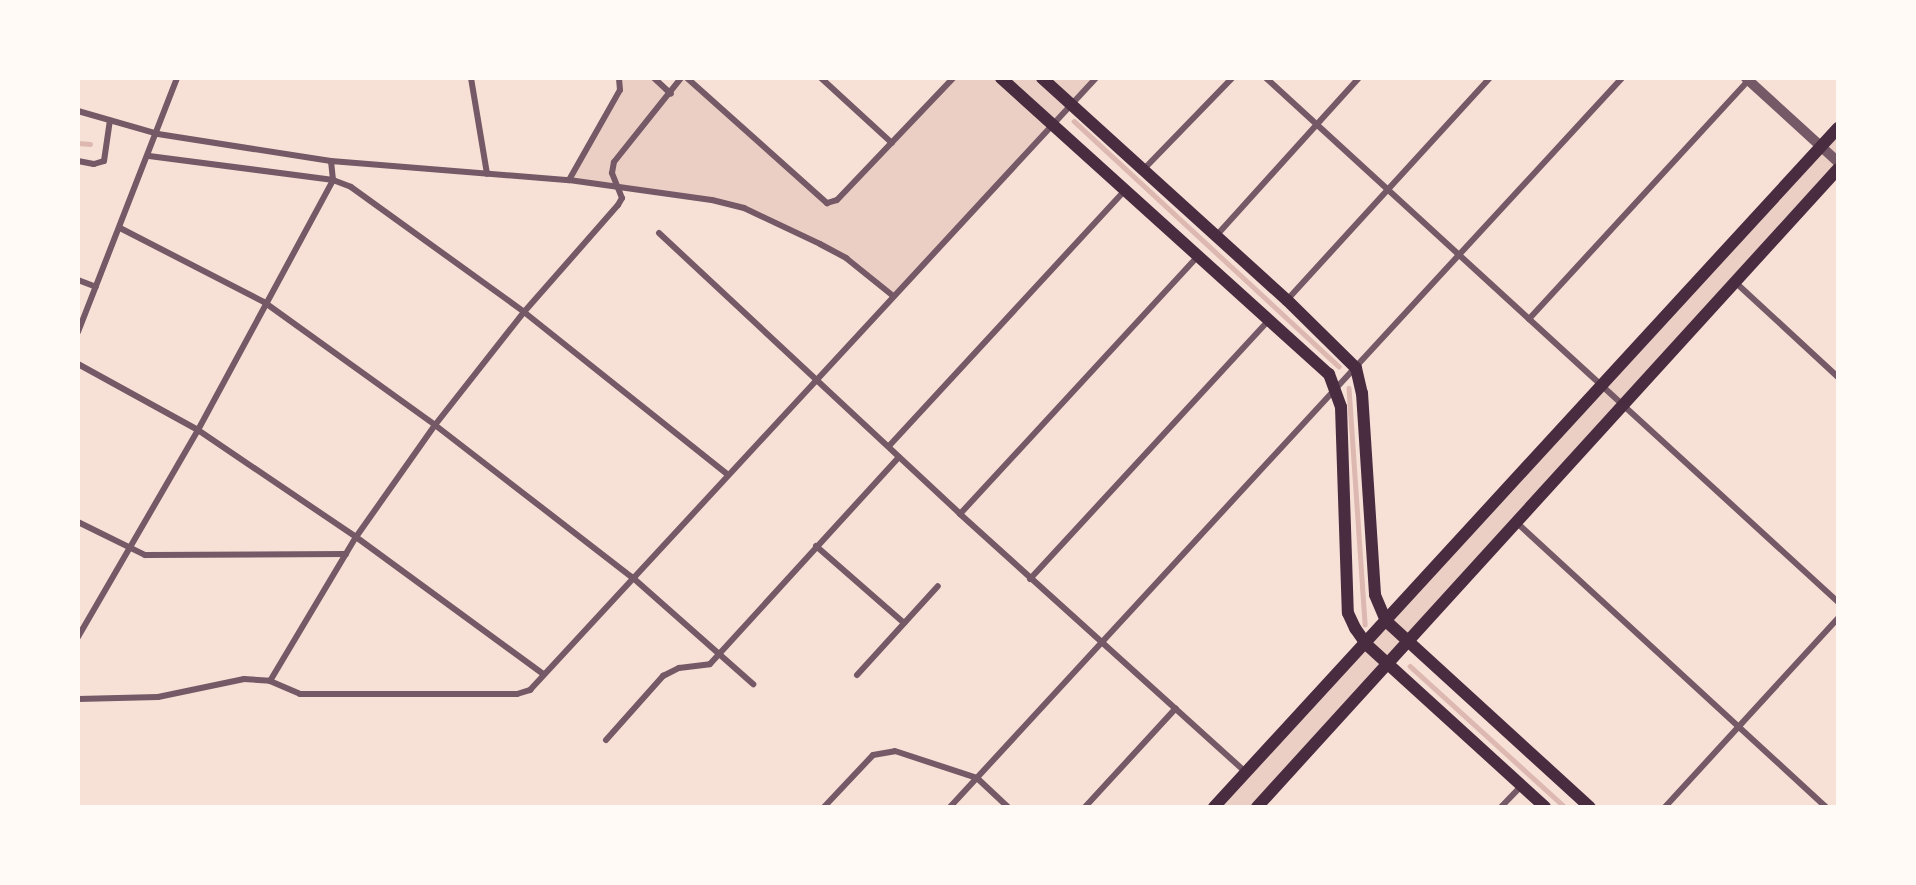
<!DOCTYPE html>
<style>
body{margin:0}
#map{position:relative;width:1916px;height:885px;overflow:hidden;background:#f7e1d7;font-family:Ubuntu,sans-serif}
div>[style]{position:absolute}
.green>*{inset:0;background:#ebcfc5}
.stream>*{height:4.5px;margin:-2.25px;padding:0 2.25px;transform-origin:2.25px;border-radius:2.25px;background:#dcb8b0}
.minor>*{height:6px;margin:-3px;padding:0 3px;transform-origin:3px;border-radius:3px;background:#755966}
.tertiary>*{height:10px;margin:-5px;padding:0 5px;transform-origin:5px;border-radius:5px;background:#755966}
.secondary>*{height:12px;margin:-6px;padding:0 6px;transform-origin:6px;border-radius:6px;background:#4a2c40}
span{translate:-50% -50%;white-space:nowrap;text-align:center;line-height:1.15;-webkit-text-stroke:6px #fffaf5;paint-order:stroke}
.frame{position:absolute;inset:0;border:80px solid #fffaf5;pointer-events:none}
</style>
<div id="map">
<div class="green">
<div style="clip-path:polygon(619px 78px,654px 78px,671px 93px,681px 78px,687px 78px,827px 203px,837px 200px,953px 78px,1096px 78px,892px 295px,846px 258px,744px 208px,569px 180px,620px 90px)"></div>
<div style="clip-path:polygon(1838px 128px,1838px 169px,1257px 807px,1214px 807px)"></div>
</div>
<div class="stream">
<div style="left:1074px;top:121px;width:361px;rotate:42.8deg"></div>
<div style="left:78px;top:143px;width:12px;rotate:5deg"></div>
<div style="left:1349px;top:388px;width:237px;rotate:86.1deg"></div>
<div style="left:1410px;top:666px;width:210px;rotate:42.3deg"></div>
</div>
<div class="minor">
<div style="left:471px;top:78px;width:97px;rotate:80.5deg"></div>
<div style="left:654px;top:78px;width:23px;rotate:43deg"></div>
<div style="left:687px;top:78px;width:188px;rotate:41.8deg"></div>
<div style="left:827px;top:203px;width:10px;rotate:-17deg"></div>
<div style="left:837px;top:200px;width:168px;rotate:-46.4deg"></div>
<div style="left:821px;top:78px;width:96px;rotate:42.5deg"></div>
<div style="left:1266px;top:78px;width:776px;rotate:42.49deg"></div>
<div style="left:78px;top:111px;width:83px;rotate:16deg"></div>
<div style="left:158px;top:134px;width:175px;rotate:8.9deg"></div>
<div style="left:331px;top:161px;width:239px;rotate:4.6deg"></div>
<div style="left:569px;top:180px;width:144px;rotate:8deg"></div>
<div style="left:712px;top:200px;width:33px;rotate:14deg"></div>
<div style="left:744px;top:208px;width:84px;rotate:25.3deg"></div>
<div style="left:820px;top:244px;width:30px;rotate:28deg"></div>
<div style="left:846px;top:258px;width:59px;rotate:38.8deg"></div>
<div style="left:149px;top:156px;width:186px;rotate:7.4deg"></div>
<div style="left:333px;top:180px;width:19px;rotate:21deg"></div>
<div style="left:351px;top:187px;width:213px;rotate:35.8deg"></div>
<div style="left:524px;top:312px;width:260px;rotate:38.6deg"></div>
<div style="left:78px;top:161px;width:16px;rotate:11deg"></div>
<div style="left:94px;top:164px;width:10px;rotate:-17deg"></div>
<div style="left:104px;top:161px;width:41px;rotate:-81.7deg"></div>
<div style="left:1143px;top:170px;width:128px;rotate:-45.9deg"></div>
<div style="left:569px;top:180px;width:103px;rotate:-60.5deg"></div>
<div style="left:620px;top:90px;width:12px;rotate:-95deg"></div>
<div style="left:120px;top:228px;width:162px;rotate:27.2deg"></div>
<div style="left:264px;top:302px;width:211px;rotate:35.7deg"></div>
<div style="left:435px;top:425px;width:249px;rotate:37.7deg"></div>
<div style="left:632px;top:577px;width:162px;rotate:41.5deg"></div>
<div style="left:659px;top:233px;width:412px;rotate:43deg"></div>
<div style="left:960px;top:514px;width:385px;rotate:42.1deg"></div>
<div style="left:1216px;top:236px;width:213px;rotate:-47.9deg"></div>
<div style="left:78px;top:280px;width:19px;rotate:21deg"></div>
<div style="left:1735px;top:282px;width:140px;rotate:42.7deg"></div>
<div style="left:1287px;top:300px;width:301px;rotate:-47.6deg"></div>
<div style="left:1529px;top:319px;width:325px;rotate:-47.4deg"></div>
<div style="left:78px;top:332px;width:273px;rotate:-68.7deg"></div>
<div style="left:78px;top:364px;width:137px;rotate:28.8deg"></div>
<div style="left:198px;top:430px;width:191px;rotate:34.1deg"></div>
<div style="left:356px;top:537px;width:232px;rotate:36.2deg"></div>
<div style="left:889px;top:446px;width:348px;rotate:-47.3deg"></div>
<div style="left:960px;top:514px;width:351px;rotate:-47.3deg"></div>
<div style="left:78px;top:522px;width:75px;rotate:26.2deg"></div>
<div style="left:145px;top:555px;width:201px;rotate:-0.3deg"></div>
<div style="left:1516px;top:522px;width:421px;rotate:42.6deg"></div>
<div style="left:816px;top:546px;width:117px;rotate:41.2deg"></div>
<div style="left:1030px;top:579px;width:352px;rotate:-47.3deg"></div>
<div style="left:78px;top:637px;width:239px;rotate:-59.9deg"></div>
<div style="left:198px;top:430px;width:284px;rotate:-61.6deg"></div>
<div style="left:333px;top:180px;width:19px;rotate:-96deg"></div>
<div style="left:857px;top:675px;width:120px;rotate:-47.7deg"></div>
<div style="left:270px;top:681px;width:168px;rotate:-59.2deg"></div>
<div style="left:356px;top:537px;width:137px;rotate:-54.8deg"></div>
<div style="left:435px;top:425px;width:144px;rotate:-51.8deg"></div>
<div style="left:524px;top:312px;width:142px;rotate:-48.7deg"></div>
<div style="left:618px;top:205px;width:8px;rotate:-60deg"></div>
<div style="left:622px;top:198px;width:27px;rotate:-112deg"></div>
<div style="left:612px;top:173px;width:11px;rotate:-80deg"></div>
<div style="left:614px;top:162px;width:107px;rotate:-51.4deg"></div>
<div style="left:78px;top:699px;width:80px;rotate:-1.4deg"></div>
<div style="left:158px;top:697px;width:88px;rotate:-11.8deg"></div>
<div style="left:244px;top:679px;width:26px;rotate:4deg"></div>
<div style="left:270px;top:681px;width:33px;rotate:23deg"></div>
<div style="left:300px;top:694px;width:217px"></div>
<div style="left:517px;top:694px;width:14px;rotate:-17deg"></div>
<div style="left:530px;top:690px;width:834px;rotate:-47.24deg"></div>
<div style="left:606px;top:740px;width:86px;rotate:-48.3deg"></div>
<div style="left:663px;top:676px;width:18px;rotate:-27deg"></div>
<div style="left:679px;top:668px;width:31px;rotate:-7deg"></div>
<div style="left:710px;top:664px;width:280px;rotate:-47.6deg"></div>
<div style="left:824px;top:807px;width:71px;rotate:-46.7deg"></div>
<div style="left:873px;top:755px;width:22px;rotate:-10deg"></div>
<div style="left:895px;top:751px;width:86px;rotate:18.2deg"></div>
<div style="left:977px;top:778px;width:42px;rotate:43.1deg"></div>
<div style="left:950px;top:807px;width:991px;rotate:-47.33deg"></div>
<div style="left:1085px;top:807px;width:134px;rotate:-47.4deg"></div>
<div style="left:1501px;top:807px;width:29px;rotate:-46deg"></div>
<div style="left:1665px;top:807px;width:256px;rotate:-47.5deg"></div>
</div>
<div class="tertiary">
<div style="left:1746px;top:78px;width:125px;rotate:42.4deg"></div>
</div>
<div class="secondary">
<div style="left:1001px;top:78px;width:442px;rotate:42.1deg"></div>
<div style="left:1329px;top:374px;width:35px;rotate:70deg"></div>
<div style="left:1341px;top:407px;width:206px;rotate:88.1deg"></div>
<div style="left:1348px;top:613px;width:17px;rotate:65deg"></div>
<div style="left:1355px;top:628px;width:19px;rotate:55deg"></div>
<div style="left:1366px;top:644px;width:242px;rotate:42.3deg"></div>
<div style="left:1042px;top:78px;width:331px;rotate:42.2deg"></div>
<div style="left:1287px;top:300px;width:97px;rotate:44.6deg"></div>
<div style="left:1356px;top:368px;width:26px;rotate:77deg"></div>
<div style="left:1362px;top:393px;width:202px;rotate:86.3deg"></div>
<div style="left:1375px;top:595px;width:28px;rotate:67deg"></div>
<div style="left:1386px;top:621px;width:276px;rotate:42.4deg"></div>
<div style="left:1214px;top:807px;width:922px;rotate:-47.42deg"></div>
<div style="left:1257px;top:807px;width:863px;rotate:-47.68deg"></div>
</div>
<div class="frame"></div>
</div>
